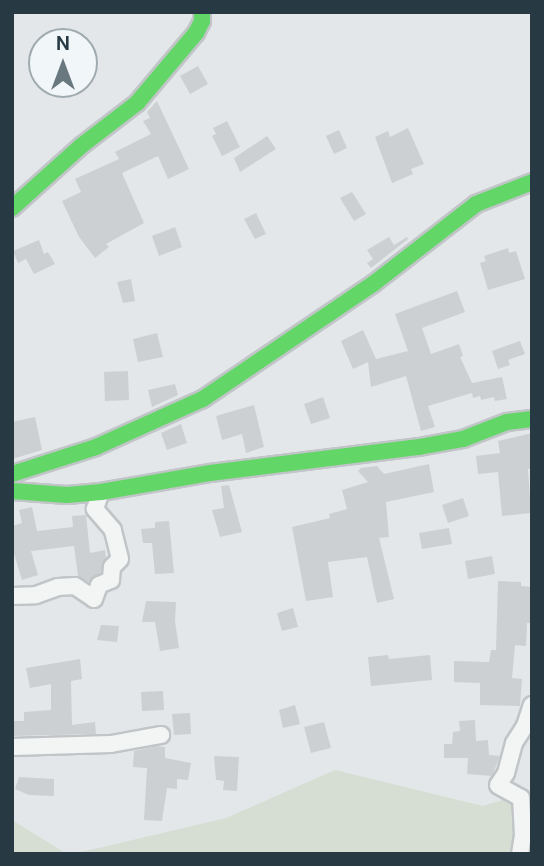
<!DOCTYPE html>
<style>
body{margin:0}
#map{position:relative;width:544px;height:866px;overflow:hidden;background:#e3e7e9;font-family:"DM Sans",sans-serif}
div>[style]{position:absolute}
.green>*{inset:0;background:#d6ded3}
.building>*{inset:0;background:#cdd0d2}
.roads{filter:drop-shadow(2px 0 #c1c5c7) drop-shadow(-2px 0 #c1c5c7) drop-shadow(0 2px #c1c5c7) drop-shadow(0 -2px #c1c5c7)}
.street>*{height:16px;margin:-8px;padding:0 8px;transform-origin:8px;border-radius:8px;background:#f3f5f5}
.fast>*{height:16px;margin:-8px;padding:0 8px;transform-origin:8px;border-radius:8px;background:#63d668}
span{translate:-50% -50%;white-space:nowrap;text-align:center;line-height:1.15;-webkit-text-stroke:6px #f1f6f8;paint-order:stroke}
.frame{position:absolute;inset:0;border:14px solid #273a44;pointer-events:none}
.north{position:absolute;left:28px;top:28px;width:70px;height:70px;box-sizing:border-box;background:#f1f6f8;border:2px solid #a0abb0;border-radius:50%;rotate:0deg;font-size:19px;font-weight:700;line-height:28px;text-align:center;color:#273a44}
.north::after{content:'';display:block;margin:auto;width:24px;height:32px;background:#69777e;clip-path:polygon(50% 0,100% 100%,50% 72%,0 100%)}
</style>
<div id="map">
<div class="green">
<div style="clip-path:polygon(335px 770px,483px 806px,532px 791px,532px 854px,73px 854px,226px 818px)"></div>
<div style="clip-path:polygon(12px 820px,67px 854px,12px 854px)"></div>
</div>
<div class="building">
<div style="clip-path:polygon(198px 66px,208px 84px,190px 94px,180px 76px)"></div>
<div style="clip-path:polygon(157px 101px,189px 169px,168px 179px,158px 156px,122px 173px,144px 223px,106px 244px,109px 247px,95px 258px,79px 237px,62px 201px,81px 192px,75px 179px,119px 159px,115px 152px,151px 134px,143px 121px,150px 118px,147px 112px)"></div>
<div style="clip-path:polygon(227px 121px,240px 147px,222px 156px,212px 136px,216px 134px,213px 128px)"></div>
<div style="clip-path:polygon(408px 128px,424px 164px,411px 169px,413px 174px,392px 183px,375px 137px,388px 131px,390px 137px)"></div>
<div style="clip-path:polygon(339px 130px,347px 148px,334px 154px,326px 136px)"></div>
<div style="clip-path:polygon(267px 136px,276px 149px,240px 172px,234px 158px)"></div>
<div style="clip-path:polygon(352px 192px,366px 214px,354px 221px,340px 198px)"></div>
<div style="clip-path:polygon(256px 213px,266px 234px,255px 239px,244px 219px)"></div>
<div style="clip-path:polygon(175px 227px,182px 247px,159px 256px,152px 236px)"></div>
<div style="clip-path:polygon(389px 237px,394px 245px,407px 237px,408px 239px,371px 268px,367px 263px,373px 259px,367px 250px)"></div>
<div style="clip-path:polygon(39px 240px,44px 254px,48px 252px,55px 264px,34px 274px,26px 259px,18px 263px,13px 251px)"></div>
<div style="clip-path:polygon(508px 248px,509px 253px,516px 251px,525px 279px,488px 290px,480px 263px,486px 261px,484px 256px)"></div>
<div style="clip-path:polygon(131px 279px,135px 301px,123px 303px,117px 282px)"></div>
<div style="clip-path:polygon(457px 291px,465px 312px,422px 328px,431px 354px,459px 344px,463px 356px,460px 357px,472px 383px,502px 377px,507px 399px,495px 401px,494px 397px,481px 400px,480px 396px,473px 398px,472px 393px,428px 406px,435px 427px,421px 431px,406px 376px,371px 387px,368px 362px,353px 369px,341px 341px,363px 330px,376px 359px,408px 351px,395px 314px)"></div>
<div style="clip-path:polygon(157px 333px,163px 357px,138px 362px,133px 339px)"></div>
<div style="clip-path:polygon(520px 341px,525px 354px,508px 360px,510px 365px,498px 369px,492px 351px)"></div>
<div style="clip-path:polygon(128px 371px,129px 400px,105px 401px,104px 372px)"></div>
<div style="clip-path:polygon(175px 384px,178px 395px,152px 407px,148px 390px)"></div>
<div style="clip-path:polygon(323px 397px,330px 418px,311px 424px,304px 404px)"></div>
<div style="clip-path:polygon(254px 405px,264px 447px,246px 453px,242px 434px,222px 440px,216px 416px)"></div>
<div style="clip-path:polygon(35px 417px,42px 450px,12px 459px,12px 422px)"></div>
<div style="clip-path:polygon(181px 424px,187px 443px,167px 450px,161px 433px)"></div>
<div style="clip-path:polygon(532px 433px,532px 469px,528px 469px,531px 513px,502px 516px,498px 472px,478px 474px,476px 456px,500px 453px,498px 441px)"></div>
<div style="clip-path:polygon(429px 464px,434px 492px,386px 502px,389px 537px,379px 538px,394px 599px,377px 603px,367px 557px,328px 562px,333px 597px,306px 601px,292px 527px,330px 518px,329px 514px,347px 509px,342px 490px,368px 482px,358px 471px,361px 468px,377px 466px,384px 474px)"></div>
<div style="clip-path:polygon(229px 485px,242px 532px,220px 537px,212px 510px,224px 508px,221px 486px)"></div>
<div style="clip-path:polygon(463px 498px,469px 516px,448px 523px,442px 505px)"></div>
<div style="clip-path:polygon(32px 507px,37px 531px,73px 527px,72px 516px,86px 515px,90px 553px,105px 550px,106px 558px,101px 573px,89px 582px,78px 576px,74px 546px,31px 551px,38px 575px,22px 580px,12px 547px,12px 526px,22px 523px,19px 510px)"></div>
<div style="clip-path:polygon(169px 521px,174px 573px,155px 574px,152px 543px,143px 543px,141px 529px,155px 528px,155px 522px)"></div>
<div style="clip-path:polygon(449px 528px,452px 544px,422px 549px,419px 533px)"></div>
<div style="clip-path:polygon(492px 556px,495px 574px,468px 579px,465px 561px)"></div>
<div style="clip-path:polygon(498px 581px,521px 582px,521px 586px,532px 587px,532px 623px,527px 623px,526px 646px,515px 645px,512px 678px,522px 679px,520px 706px,480px 705px,480px 683px,454px 682px,454px 661px,489px 662px,491px 650px,496px 650px)"></div>
<div style="clip-path:polygon(146px 601px,176px 602px,175px 621px,179px 648px,160px 651px,155px 622px,142px 622px)"></div>
<div style="clip-path:polygon(293px 608px,298px 627px,282px 631px,277px 613px)"></div>
<div style="clip-path:polygon(101px 625px,119px 626px,117px 642px,97px 640px)"></div>
<div style="clip-path:polygon(388px 655px,389px 659px,430px 655px,432px 680px,371px 686px,368px 657px)"></div>
<div style="clip-path:polygon(80px 659px,82px 679px,71px 681px,72px 725px,95px 722px,96px 734px,12px 736px,12px 721px,24px 721px,24px 712px,51px 710px,51px 684px,30px 688px,26px 668px)"></div>
<div style="clip-path:polygon(163px 691px,164px 710px,142px 711px,141px 692px)"></div>
<div style="clip-path:polygon(295px 705px,300px 724px,283px 728px,279px 710px)"></div>
<div style="clip-path:polygon(190px 713px,191px 734px,174px 735px,172px 714px)"></div>
<div style="clip-path:polygon(475px 720px,476px 741px,488px 740px,489px 755px,500px 756px,492px 776px,467px 774px,468px 758px,444px 758px,444px 744px,452px 744px,453px 732px,460px 731px,459px 721px)"></div>
<div style="clip-path:polygon(324px 722px,331px 748px,311px 753px,304px 727px)"></div>
<div style="clip-path:polygon(157px 746px,165px 747px,165px 758px,191px 763px,188px 780px,177px 779px,177px 789px,167px 788px,162px 821px,144px 820px,147px 768px,133px 767px,134px 751px)"></div>
<div style="clip-path:polygon(214px 756px,239px 757px,237px 791px,223px 790px,224px 781px,216px 780px)"></div>
<div style="clip-path:polygon(19px 777px,54px 779px,54px 796px,29px 795px,15px 789px)"></div>
</div>
<div class="roads">
<div class="street">
<div style="left:12px;top:596px;width:24px;rotate:-2deg"></div>
<div style="left:36px;top:595px;width:23px;rotate:-20deg"></div>
<div style="left:58px;top:587px;width:17px;rotate:-3deg"></div>
<div style="left:75px;top:586px;width:23px;rotate:34deg"></div>
<div style="left:94px;top:599px;width:15px;rotate:-70deg"></div>
<div style="left:99px;top:585px;width:13px;rotate:-23deg"></div>
<div style="left:111px;top:580px;width:13px;rotate:-86deg"></div>
<div style="left:112px;top:567px;width:11px;rotate:-45deg"></div>
<div style="left:120px;top:559px;width:30px;rotate:-104deg"></div>
<div style="left:113px;top:530px;width:28px;rotate:-131deg"></div>
<div style="left:95px;top:509px;width:18px;rotate:-71deg"></div>
<div style="left:12px;top:747px;width:99px;rotate:-1.7deg"></div>
<div style="left:111px;top:744px;width:51px;rotate:-10.2deg"></div>
<div style="left:520px;top:854px;width:19px;rotate:-81deg"></div>
<div style="left:523px;top:835px;width:37px;rotate:-93deg"></div>
<div style="left:521px;top:798px;width:26px;rotate:-151deg"></div>
<div style="left:498px;top:785px;width:14px;rotate:-56deg"></div>
<div style="left:506px;top:773px;width:31px;rotate:-75deg"></div>
<div style="left:514px;top:743px;width:20px;rotate:-57deg"></div>
<div style="left:525px;top:726px;width:22px;rotate:-72deg"></div>
</div>
<div class="fast">
<div style="left:12px;top:208px;width:93px;rotate:-41.9deg"></div>
<div style="left:81px;top:146px;width:71px;rotate:-37.5deg"></div>
<div style="left:137px;top:103px;width:92px;rotate:-49.9deg"></div>
<div style="left:196px;top:33px;width:13px;rotate:-63deg"></div>
<div style="left:202px;top:21px;width:9px;rotate:-90deg"></div>
<div style="left:12px;top:474px;width:88px;rotate:-17.8deg"></div>
<div style="left:96px;top:447px;width:117px;rotate:-24.2deg"></div>
<div style="left:203px;top:399px;width:205px;rotate:-34.1deg"></div>
<div style="left:373px;top:284px;width:130px;rotate:-37.8deg"></div>
<div style="left:476px;top:204px;width:60px;rotate:-21.4deg"></div>
<div style="left:12px;top:491px;width:55px;rotate:4.2deg"></div>
<div style="left:67px;top:495px;width:34px;rotate:-5deg"></div>
<div style="left:101px;top:492px;width:111px;rotate:-9.9deg"></div>
<div style="left:210px;top:473px;width:211px;rotate:-7.1deg"></div>
<div style="left:419px;top:447px;width:45px;rotate:-10.3deg"></div>
<div style="left:463px;top:439px;width:47px;rotate:-21.1deg"></div>
<div style="left:507px;top:422px;width:25px;rotate:-7deg"></div>
</div>
</div>
<div class="frame"></div>
<div class="north">N</div>
</div>
